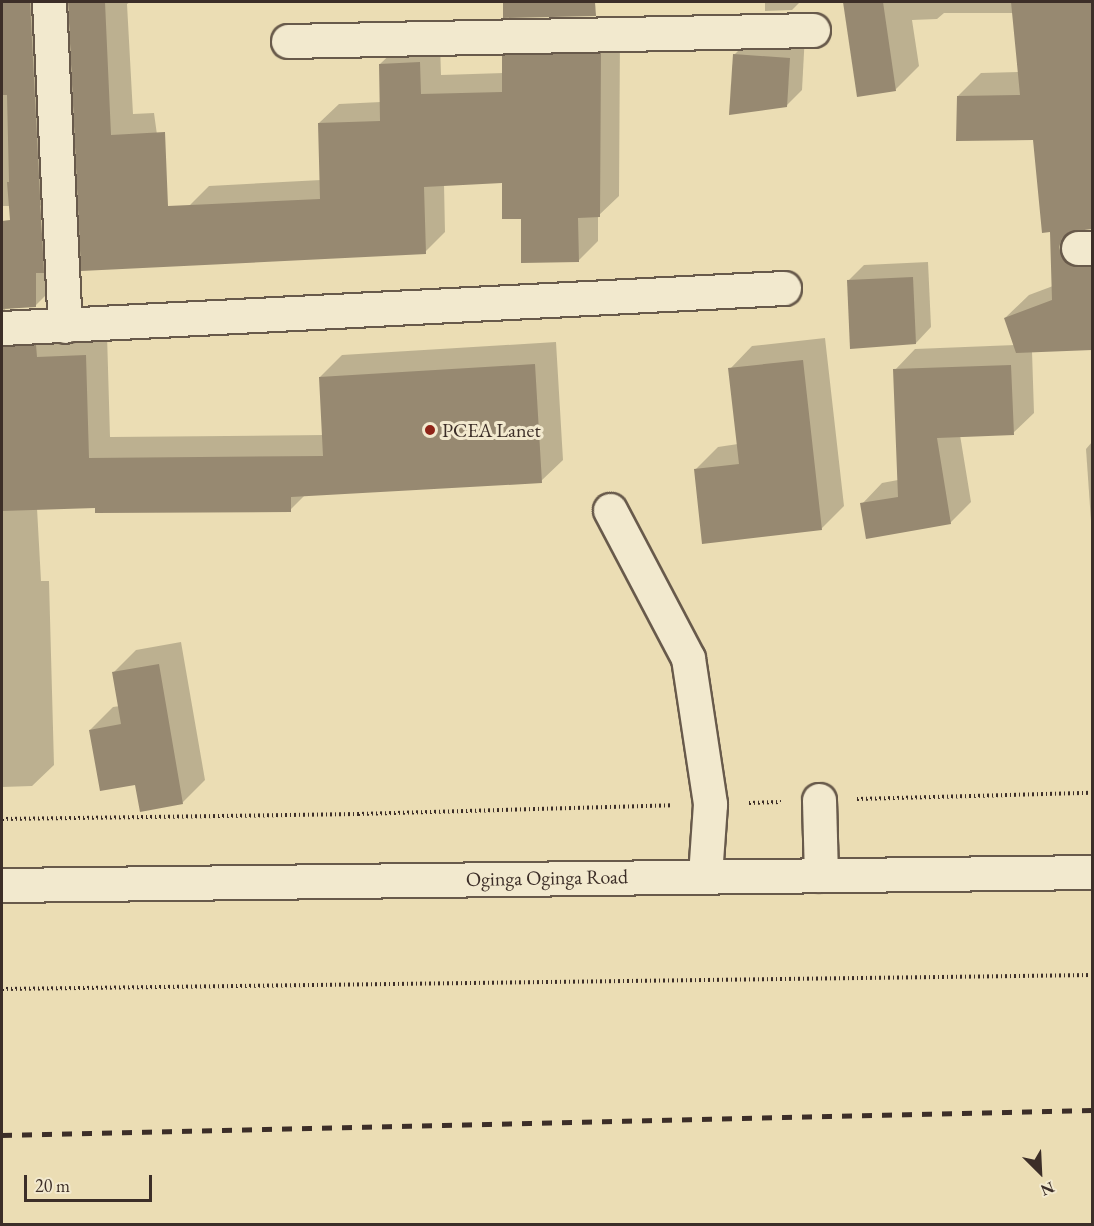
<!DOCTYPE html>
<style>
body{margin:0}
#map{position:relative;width:1094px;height:1226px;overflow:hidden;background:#ebddb4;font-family:"EB Garamond",serif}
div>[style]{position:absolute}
.shadow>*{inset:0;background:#0003}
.building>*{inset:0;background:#978971}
.path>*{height:4px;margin-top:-2px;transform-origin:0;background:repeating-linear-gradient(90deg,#3c2e28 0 1.5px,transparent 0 4.5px)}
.roads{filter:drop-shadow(2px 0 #685a4b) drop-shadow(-2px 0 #685a4b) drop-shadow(0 2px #685a4b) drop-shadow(0 -2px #685a4b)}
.minor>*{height:33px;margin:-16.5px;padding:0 16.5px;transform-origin:16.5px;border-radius:16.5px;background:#f2e9ce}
.rail>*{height:4.5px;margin-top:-2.25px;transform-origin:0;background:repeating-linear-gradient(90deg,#3c2e28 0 10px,transparent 0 20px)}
.dots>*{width:16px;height:16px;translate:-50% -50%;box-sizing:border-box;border:3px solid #f2e9ce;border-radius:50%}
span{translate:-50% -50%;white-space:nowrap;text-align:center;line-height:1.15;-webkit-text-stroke:6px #f2e9ce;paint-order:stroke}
.poi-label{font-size:20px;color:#3c2e28}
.left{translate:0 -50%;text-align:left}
.street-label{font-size:20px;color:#3c2e28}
.frame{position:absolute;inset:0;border:3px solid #3c2e28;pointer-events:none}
.north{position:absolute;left:1010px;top:1142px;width:60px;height:60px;-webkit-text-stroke:4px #f2e9ce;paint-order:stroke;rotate:156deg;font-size:16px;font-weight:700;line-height:24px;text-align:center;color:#3c2e28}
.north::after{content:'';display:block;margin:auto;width:21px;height:27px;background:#3c2e28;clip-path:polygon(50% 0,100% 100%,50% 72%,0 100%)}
.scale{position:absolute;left:24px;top:1175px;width:128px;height:27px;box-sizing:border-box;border:3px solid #3c2e28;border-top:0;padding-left:8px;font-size:18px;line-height:21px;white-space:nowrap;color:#3c2e28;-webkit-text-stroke:4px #f2e9ce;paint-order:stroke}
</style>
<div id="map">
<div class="shadow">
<div style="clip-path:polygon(2px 2px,53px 2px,62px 184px,40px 206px,2px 206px)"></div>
<div style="clip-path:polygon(69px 2px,130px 2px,127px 4px,133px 114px,154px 113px,172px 244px,79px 206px)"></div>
<div style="clip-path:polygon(765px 2px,800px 2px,792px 10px,765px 11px)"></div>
<div style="clip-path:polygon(845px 2px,1092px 2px,1092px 228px,1083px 229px,1092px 241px,1092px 349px,1032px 351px,1034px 413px,1013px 433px,960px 435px,971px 502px,950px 523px,862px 504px,882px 483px,898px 480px,895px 370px,915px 349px,1015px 345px,1005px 318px,1029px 295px,1053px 286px,1052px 231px,1034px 139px,958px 96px,981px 73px,1019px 72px,1013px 13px,944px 13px,937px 19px,912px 20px,919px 66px,895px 90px,858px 95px)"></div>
<div style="clip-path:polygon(620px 34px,619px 196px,598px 216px,598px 241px,578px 261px,523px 218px,503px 182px,444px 184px,445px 232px,425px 252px,191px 264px,189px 206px,209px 186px,321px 180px,319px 123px,339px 104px,381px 102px,380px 64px,400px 45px,440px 43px,441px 75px,504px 73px,504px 56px,524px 36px)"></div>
<div style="clip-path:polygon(805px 34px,802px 90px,786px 106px,734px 55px,750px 39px)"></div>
<div style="clip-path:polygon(56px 231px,57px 284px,35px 306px,5px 309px,8px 317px,107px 334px,110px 437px,324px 435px,320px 377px,342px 355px,556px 342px,563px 460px,541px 481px,305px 495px,290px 510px,96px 506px,37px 508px,41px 581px,49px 581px,54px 765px,32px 786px,2px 787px,2px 238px)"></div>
<div style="clip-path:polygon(928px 262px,931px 327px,916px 343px,848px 281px,864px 265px)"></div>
<div style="clip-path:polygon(825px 338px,844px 506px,821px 529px,696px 469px,718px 447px,738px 444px,730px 369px,752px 346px)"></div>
<div style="clip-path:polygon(1092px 442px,1092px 520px,1091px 521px,1086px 449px)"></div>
<div style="clip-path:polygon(181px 642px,205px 780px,182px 803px,136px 783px,90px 730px,113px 707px,120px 706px,114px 672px,136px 650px)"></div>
</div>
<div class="building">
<div style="clip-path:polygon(2px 2px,30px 2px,44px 273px,36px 273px,36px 307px,2px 309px,2px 221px,10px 220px,7px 182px,9px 182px,7px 95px,2px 95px)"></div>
<div style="clip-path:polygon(68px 2px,105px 2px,111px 135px,165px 132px,168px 206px,320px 199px,318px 123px,380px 121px,379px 64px,420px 62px,421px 94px,502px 92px,502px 55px,601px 53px,600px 217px,578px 218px,579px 262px,521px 263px,521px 219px,502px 219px,502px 183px,424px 187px,426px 254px,81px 271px)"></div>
<div style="clip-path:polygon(503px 2px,595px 2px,596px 16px,503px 18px)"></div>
<div style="clip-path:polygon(843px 2px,883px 2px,896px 91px,857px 97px)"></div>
<div style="clip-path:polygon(1011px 2px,1092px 2px,1092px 229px,1069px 232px,1062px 238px,1059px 247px,1062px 257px,1069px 264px,1092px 267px,1092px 350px,1016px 353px,1004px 318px,1052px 300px,1050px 232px,1042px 233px,1033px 140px,956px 141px,957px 96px,1020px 95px)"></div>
<div style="clip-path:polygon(733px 54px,790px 58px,787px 107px,729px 115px)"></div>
<div style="clip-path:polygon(913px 277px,916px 344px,850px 349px,847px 280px)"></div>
<div style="clip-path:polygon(36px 345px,37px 357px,86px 355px,89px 458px,323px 456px,319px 377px,535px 364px,542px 483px,291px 497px,291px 512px,95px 513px,95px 508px,2px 511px,2px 346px)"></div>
<div style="clip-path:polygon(803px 360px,822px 530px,702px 544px,694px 469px,739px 464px,728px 368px)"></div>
<div style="clip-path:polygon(1011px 365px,1014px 435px,937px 438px,951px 524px,866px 539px,860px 503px,898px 497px,893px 369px)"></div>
<div style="clip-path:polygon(159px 664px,183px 804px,140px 812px,135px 785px,100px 791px,89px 730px,121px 724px,112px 672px)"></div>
</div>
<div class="path">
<div style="left:857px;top:799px;width:235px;rotate:-1.5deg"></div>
<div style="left:749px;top:803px;width:32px;rotate:-2deg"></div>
<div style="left:2px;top:819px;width:356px;rotate:-0.8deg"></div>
<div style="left:358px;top:814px;width:315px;rotate:-1.6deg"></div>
<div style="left:2px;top:989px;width:1090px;rotate:-0.74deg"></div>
</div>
<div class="roads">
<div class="minor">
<div style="left:49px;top:2px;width:324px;rotate:87.2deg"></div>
<div style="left:288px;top:41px;width:525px;rotate:-1.2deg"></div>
<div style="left:1078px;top:248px;width:14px"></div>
<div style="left:2px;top:328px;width:783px;rotate:-2.93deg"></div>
<div style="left:610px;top:510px;width:167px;rotate:62.2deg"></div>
<div style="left:688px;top:658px;width:148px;rotate:81.4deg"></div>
<div style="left:710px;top:804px;width:72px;rotate:94deg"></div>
<div style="left:819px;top:800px;width:75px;rotate:88.5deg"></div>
<div style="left:2px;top:885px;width:1090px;rotate:-0.68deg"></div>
</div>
</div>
<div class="rail">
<div style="left:2px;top:1135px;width:1090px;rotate:-1.31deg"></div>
</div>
<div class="dots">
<div style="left:430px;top:430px;background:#8f2418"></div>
</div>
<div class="poi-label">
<span class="left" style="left:442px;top:430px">PCEA Lanet</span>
</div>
<div class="street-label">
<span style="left:547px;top:878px;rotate:-1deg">Oginga Oginga Road</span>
</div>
<div class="frame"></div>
<div class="north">N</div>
<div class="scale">20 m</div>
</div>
